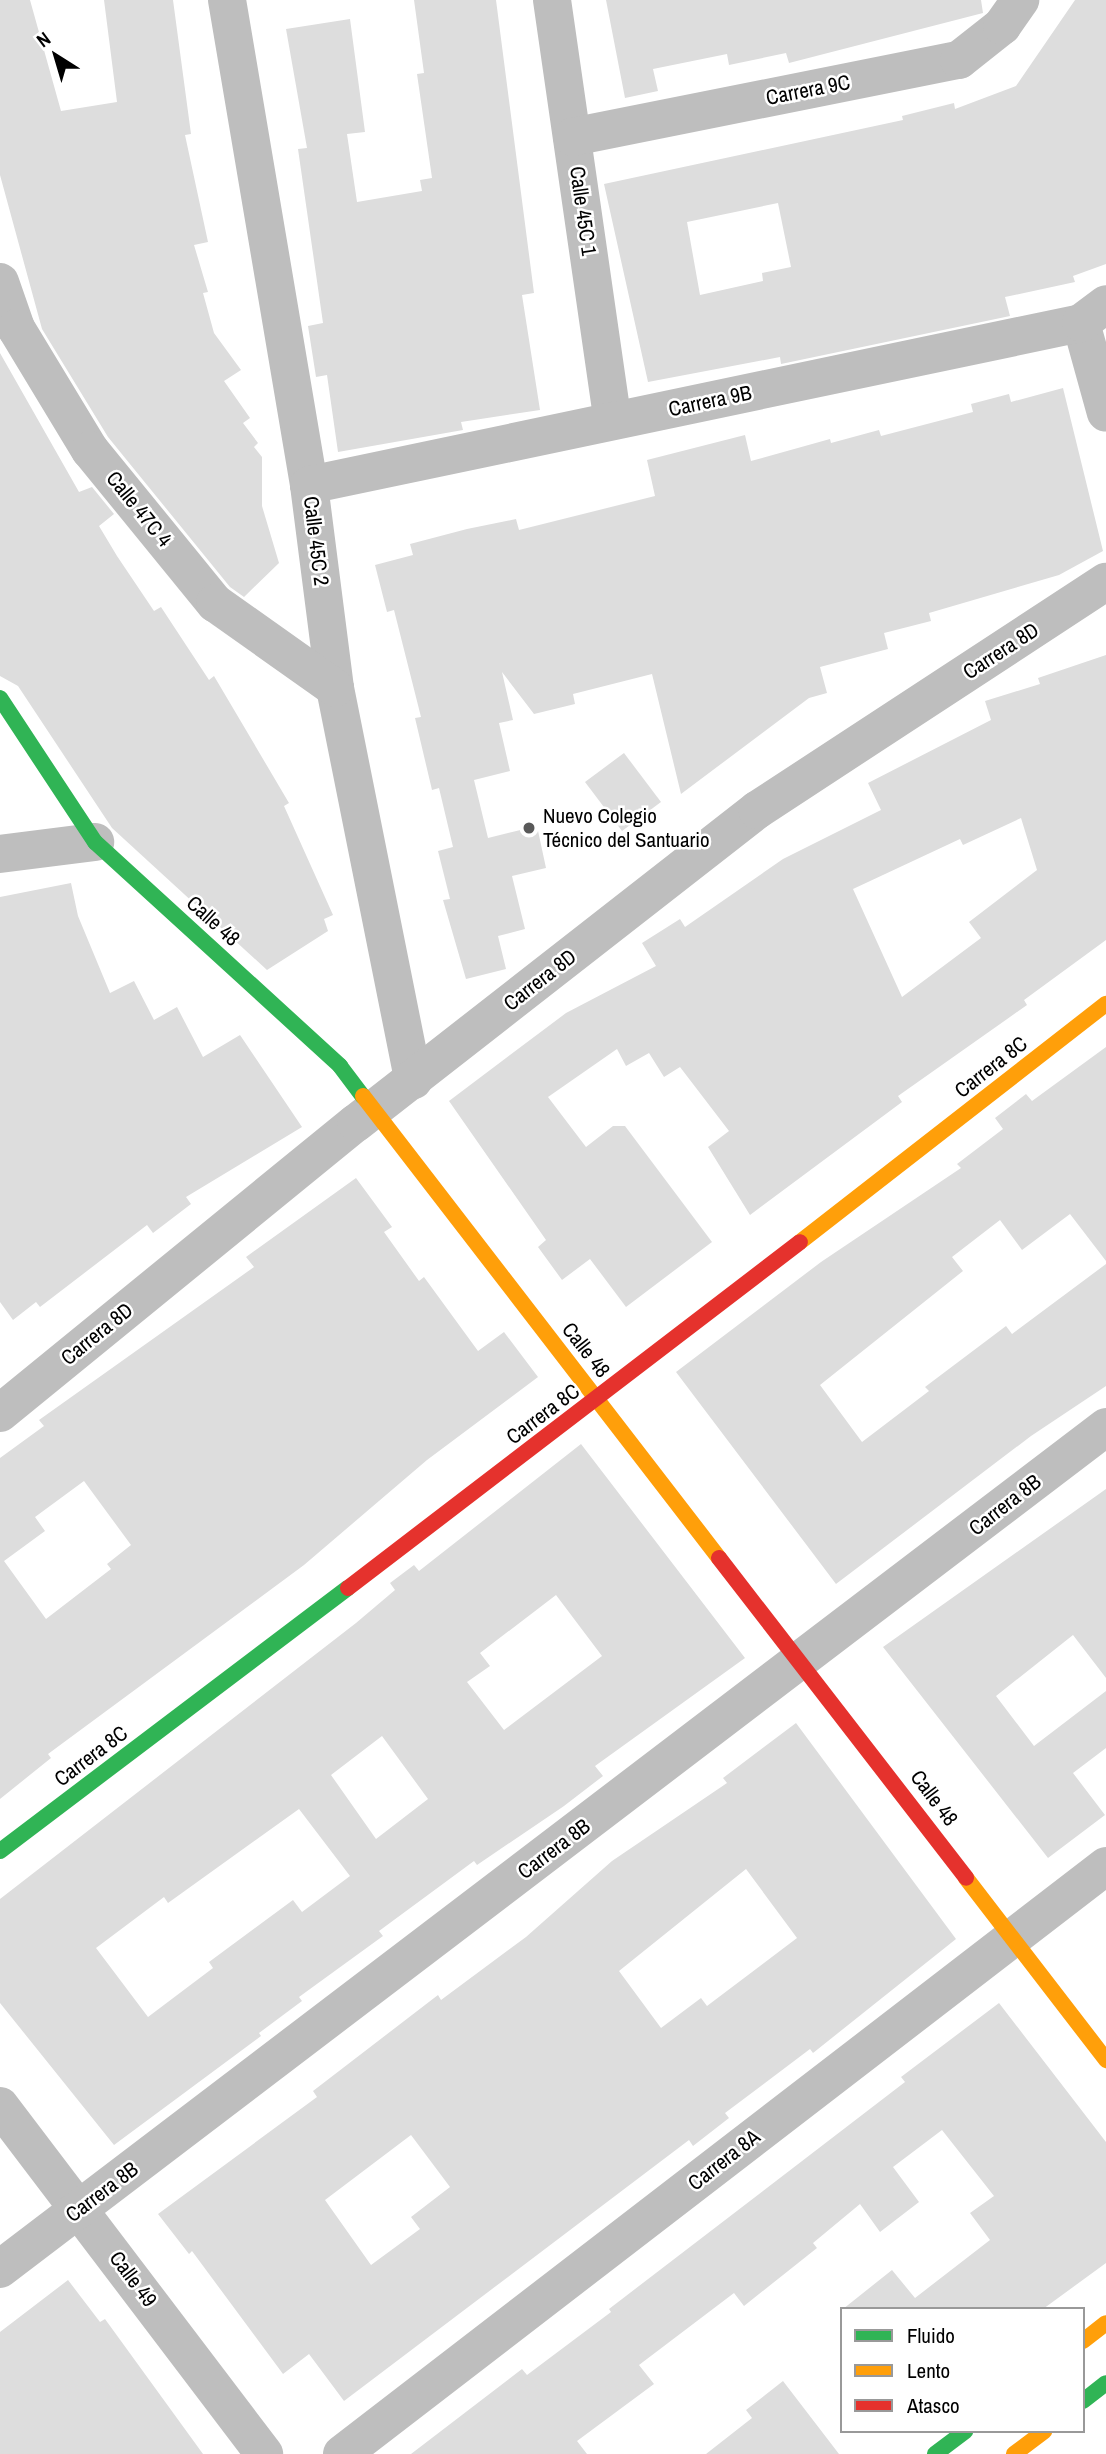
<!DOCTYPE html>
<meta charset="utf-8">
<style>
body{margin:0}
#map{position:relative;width:1106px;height:2454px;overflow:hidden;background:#fff;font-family:"Archivo Narrow",sans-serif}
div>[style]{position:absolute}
.building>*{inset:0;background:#ddd}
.street>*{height:38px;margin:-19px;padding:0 19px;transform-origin:19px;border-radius:19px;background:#bebebe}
.fast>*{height:16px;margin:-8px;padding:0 8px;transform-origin:8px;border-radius:8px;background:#30b455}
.slow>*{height:16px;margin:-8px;padding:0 8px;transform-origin:8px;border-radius:8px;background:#ff9f0a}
.jam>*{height:16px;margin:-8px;padding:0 8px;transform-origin:8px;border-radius:8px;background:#e5322d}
.dots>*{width:19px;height:19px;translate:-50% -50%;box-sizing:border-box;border:4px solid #fff;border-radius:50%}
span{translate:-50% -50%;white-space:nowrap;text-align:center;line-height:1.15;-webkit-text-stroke:5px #fff;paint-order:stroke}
.street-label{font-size:21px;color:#000}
.poi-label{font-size:21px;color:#000}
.left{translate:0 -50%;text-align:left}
.legend{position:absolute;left:840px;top:2307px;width:245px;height:126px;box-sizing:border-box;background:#fff;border:2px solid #999;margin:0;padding:9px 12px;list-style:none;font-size:21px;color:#000}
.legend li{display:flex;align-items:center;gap:14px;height:35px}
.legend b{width:35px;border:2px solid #999}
.north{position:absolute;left:21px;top:21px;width:70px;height:70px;-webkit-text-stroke:5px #fff;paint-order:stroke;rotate:323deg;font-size:19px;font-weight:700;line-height:28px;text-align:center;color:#000}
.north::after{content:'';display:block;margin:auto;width:24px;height:32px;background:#000;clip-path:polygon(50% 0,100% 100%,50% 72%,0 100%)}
</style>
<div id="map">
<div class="building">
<div style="clip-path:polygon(0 0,30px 0,61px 111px,117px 102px,104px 0,173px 0,191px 134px,185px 135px,208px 242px,194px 245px,208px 292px,203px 293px,214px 333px,241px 370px,224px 381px,250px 418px,243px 423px,258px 443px,254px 447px,262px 457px,262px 506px,279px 563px,244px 597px,230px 587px,108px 437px,42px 329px,0 175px)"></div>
<div style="clip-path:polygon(414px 0,496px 0,534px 293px,522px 295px,540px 410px,461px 422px,463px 430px,338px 452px,327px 375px,316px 377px,308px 326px,323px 323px,298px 149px,307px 148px,286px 29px,350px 19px,365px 132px,347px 134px,357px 202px,422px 191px,420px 180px,432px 178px,417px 74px,424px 73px)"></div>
<div style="clip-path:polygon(606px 0,981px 0,983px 13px,789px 63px,786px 53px,729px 65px,727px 54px,653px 69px,658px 91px,625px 98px)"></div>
<div style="clip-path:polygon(evenodd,1075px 0,1106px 0,1106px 264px,1073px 276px,1075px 282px,1005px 297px,1010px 316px,781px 364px,780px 357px,648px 382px,604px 184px,903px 120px,902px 116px,954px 103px,955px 109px,1016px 86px,1075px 0,778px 203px,791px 267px,762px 273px,763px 281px,700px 295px,687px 222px,778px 203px)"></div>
<div style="clip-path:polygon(0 353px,79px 492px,92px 487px,114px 514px,99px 526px,117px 556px,154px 611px,161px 607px,209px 680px,214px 676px,289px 803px,284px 806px,333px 915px,324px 919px,328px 931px,267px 970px,112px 828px,18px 686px,0 676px)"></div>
<div style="clip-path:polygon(1063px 388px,1103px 551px,1059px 575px,929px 613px,931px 621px,884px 633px,888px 649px,820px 667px,827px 693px,809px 698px,681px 794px,652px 674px,573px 694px,575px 704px,534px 714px,502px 672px,513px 720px,499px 723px,510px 771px,474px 780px,488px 838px,537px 826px,546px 868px,512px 876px,525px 929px,498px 936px,506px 969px,466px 979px,443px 900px,450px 899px,438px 851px,453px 847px,439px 788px,432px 790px,415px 718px,421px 717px,394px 610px,387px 612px,375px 565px,413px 555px,410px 544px,467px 529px,516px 519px,519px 530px,655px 496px,647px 460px,745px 435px,751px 461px,830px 439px,831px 443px,879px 430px,881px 436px,973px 412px,971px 404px,1009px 394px,1011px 402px)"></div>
<div style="clip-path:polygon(evenodd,1106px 655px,1106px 940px,1024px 1000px,1027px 1005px,898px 1096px,902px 1102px,750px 1215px,708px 1147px,729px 1131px,680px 1067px,664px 1077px,649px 1053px,626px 1066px,617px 1049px,548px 1097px,586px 1147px,613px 1126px,625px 1126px,712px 1242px,626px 1307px,590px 1259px,562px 1280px,538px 1247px,546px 1240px,449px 1101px,566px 1013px,656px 966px,642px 943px,680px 919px,685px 927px,783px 859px,881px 810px,868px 783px,991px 720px,985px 701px,1040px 684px,1038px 678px,1106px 655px,1021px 818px,1037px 870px,969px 922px,981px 938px,902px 997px,853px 889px,960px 839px,963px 845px,1021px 818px)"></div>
<div style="clip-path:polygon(624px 753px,661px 802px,622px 831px,585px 782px)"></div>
<div style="clip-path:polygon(71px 883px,78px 916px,110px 993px,134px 981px,154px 1020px,177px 1007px,203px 1057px,240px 1035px,302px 1127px,186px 1197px,191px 1204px,153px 1233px,147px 1225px,40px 1307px,36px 1302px,13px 1320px,0 1302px,0 897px)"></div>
<div style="clip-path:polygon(1106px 1047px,1106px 1261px,1070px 1214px,1022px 1250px,1000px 1220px,952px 1257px,963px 1271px,820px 1385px,862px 1442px,929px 1391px,925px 1387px,1006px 1326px,1012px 1334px,1106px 1264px,1106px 1386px,1031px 1436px,836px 1584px,676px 1372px,821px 1262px,961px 1168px,957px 1164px,1003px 1129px,995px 1118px,1026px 1094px,1032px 1101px)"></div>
<div style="clip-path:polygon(evenodd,356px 1178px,392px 1227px,384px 1232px,419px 1281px,424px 1277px,478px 1351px,504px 1332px,538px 1377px,427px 1460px,304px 1565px,48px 1754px,51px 1758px,0 1799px,0 1458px,44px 1426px,39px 1420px,254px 1267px,246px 1257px,356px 1178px,84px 1481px,131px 1545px,107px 1564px,111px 1569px,46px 1619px,4px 1561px,45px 1531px,35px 1517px,84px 1481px)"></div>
<div style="clip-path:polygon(evenodd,581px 1444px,745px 1658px,595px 1766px,603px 1776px,564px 1806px,477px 1865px,474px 1861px,379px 1931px,383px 1936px,299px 1997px,302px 2001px,259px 2033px,261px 2036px,114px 2145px,0 2003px,0 1899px,356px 1623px,395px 1590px,390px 1583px,414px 1565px,419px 1571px,581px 1444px,556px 1595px,602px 1656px,504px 1730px,467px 1682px,490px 1666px,480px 1653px,556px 1595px,581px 1444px,382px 1736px,428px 1799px,376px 1839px,331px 1775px,382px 1736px,581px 1444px,299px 1809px,350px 1876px,302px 1912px,293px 1900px,209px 1962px,213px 1968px,148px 2017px,96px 1948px,164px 1897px,168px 1903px,299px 1809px)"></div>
<div style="clip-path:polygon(1106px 1489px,1106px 1678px,1073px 1635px,996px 1696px,1034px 1746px,1106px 1691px,1106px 1748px,1073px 1773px,1105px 1815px,1048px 1858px,883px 1647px)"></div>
<div style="clip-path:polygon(evenodd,796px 1723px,956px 1939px,813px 2053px,810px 2049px,725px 2113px,729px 2118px,693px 2146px,689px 2140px,344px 2401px,309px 2354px,283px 2374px,192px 2251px,189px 2254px,158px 2214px,317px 2097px,313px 2091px,438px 1995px,441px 2000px,526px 1937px,612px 1861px,727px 1783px,723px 1778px,796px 1723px,746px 1869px,797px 1938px,707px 2006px,701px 1998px,661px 2028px,619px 1971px,746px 1869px,796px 1723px,411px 2135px,450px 2187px,411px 2217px,420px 2229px,371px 2265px,325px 2200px,411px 2135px)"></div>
<div style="clip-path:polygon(999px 2003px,1106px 2142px,1106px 2263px,1043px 2309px,843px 2309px,892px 2270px,915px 2298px,990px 2240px,970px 2213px,994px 2196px,942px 2130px,893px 2167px,919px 2202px,880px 2232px,860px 2204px,813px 2243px,817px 2248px,744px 2306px,734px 2293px,639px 2365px,654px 2384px,577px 2441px,587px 2454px,411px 2454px,522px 2369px,527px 2375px,611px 2312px,609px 2309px,905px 2082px,901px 2077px)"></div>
<div style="clip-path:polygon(68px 2280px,100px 2322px,105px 2319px,203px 2454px,0 2454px,0 2332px)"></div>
<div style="clip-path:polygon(783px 2381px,839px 2454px,706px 2454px,752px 2418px,746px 2410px)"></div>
</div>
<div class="street">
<div style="left:227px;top:0;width:492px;rotate:80.4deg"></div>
<div style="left:309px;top:485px;width:205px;rotate:82.7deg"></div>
<div style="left:335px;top:688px;width:400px;rotate:78.7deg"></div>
<div style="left:552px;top:0;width:425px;rotate:81.8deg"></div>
<div style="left:572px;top:137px;width:395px;rotate:-11.3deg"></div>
<div style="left:959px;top:60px;width:55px;rotate:-38.3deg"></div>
<div style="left:1002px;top:26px;width:32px;rotate:-55deg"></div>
<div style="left:0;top:282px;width:49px;rotate:70.8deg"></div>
<div style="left:16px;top:328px;width:143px;rotate:58.8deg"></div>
<div style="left:90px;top:450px;width:198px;rotate:50.8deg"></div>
<div style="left:215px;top:603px;width:147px;rotate:35.3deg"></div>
<div style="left:1081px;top:323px;width:93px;rotate:74.5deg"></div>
<div style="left:309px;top:485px;width:789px;rotate:-11.85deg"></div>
<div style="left:1081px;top:323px;width:31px;rotate:-37deg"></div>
<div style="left:0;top:854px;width:96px;rotate:-7.2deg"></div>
<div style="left:0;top:1413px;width:459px;rotate:-39.2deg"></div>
<div style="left:356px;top:1123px;width:509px;rotate:-37.97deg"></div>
<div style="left:757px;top:810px;width:417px;rotate:-33.2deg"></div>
<div style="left:0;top:2106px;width:437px;rotate:52.8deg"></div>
<div style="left:0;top:2269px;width:1390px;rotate:-37.28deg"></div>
<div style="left:342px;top:2454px;width:964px;rotate:-37.58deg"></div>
</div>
<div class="fast">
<div style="left:0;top:698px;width:173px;rotate:56.6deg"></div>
<div style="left:95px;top:842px;width:332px;rotate:42.4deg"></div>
<div style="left:340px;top:1066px;width:38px;rotate:53deg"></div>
<div style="left:0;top:1851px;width:436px;rotate:-37.1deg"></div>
<div style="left:1083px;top:2401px;width:29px;rotate:-38deg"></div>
<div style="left:935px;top:2454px;width:38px;rotate:-37deg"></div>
</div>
<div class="slow">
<div style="left:363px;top:1096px;width:583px;rotate:52.38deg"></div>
<div style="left:800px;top:1242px;width:388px;rotate:-37.9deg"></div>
<div style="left:966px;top:1878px;width:230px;rotate:52.4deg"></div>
<div style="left:1083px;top:2341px;width:29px;rotate:-38deg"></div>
<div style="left:1014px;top:2454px;width:38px;rotate:-37deg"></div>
</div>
<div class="jam">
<div style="left:719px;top:1558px;width:404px;rotate:52.3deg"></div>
<div style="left:348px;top:1588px;width:569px;rotate:-37.43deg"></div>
</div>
<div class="dots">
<div style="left:529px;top:828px;background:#595959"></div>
</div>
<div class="street-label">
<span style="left:808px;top:90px;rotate:-11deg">Carrera 9C</span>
<span style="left:583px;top:211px;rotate:82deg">Calle 45C 1</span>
<span style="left:710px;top:401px;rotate:-12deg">Carrera 9B</span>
<span style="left:139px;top:509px;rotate:51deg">Calle 47C 4</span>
<span style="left:316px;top:541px;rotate:83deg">Calle 45C 2</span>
<span style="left:1001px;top:651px;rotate:-33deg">Carrera 8D</span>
<span style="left:213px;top:921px;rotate:42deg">Calle 48</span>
<span style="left:540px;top:980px;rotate:-38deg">Carrera 8D</span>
<span style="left:991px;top:1067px;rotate:-38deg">Carrera 8C</span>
<span style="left:97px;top:1334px;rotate:-39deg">Carrera 8D</span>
<span style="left:586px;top:1350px;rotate:52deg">Calle 48</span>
<span style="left:543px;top:1414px;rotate:-37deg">Carrera 8C</span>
<span style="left:1005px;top:1505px;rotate:-38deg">Carrera 8B</span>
<span style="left:91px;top:1756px;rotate:-37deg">Carrera 8C</span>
<span style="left:934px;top:1798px;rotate:53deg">Calle 48</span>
<span style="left:554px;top:1849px;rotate:-37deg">Carrera 8B</span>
<span style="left:724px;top:2160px;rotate:-38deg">Carrera 8A</span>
<span style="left:102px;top:2192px;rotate:-37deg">Carrera 8B</span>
<span style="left:133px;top:2279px;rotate:53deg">Calle 49</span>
</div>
<div class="poi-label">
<span class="left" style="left:543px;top:828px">Nuevo Colegio<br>Técnico del Santuario</span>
</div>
<ul class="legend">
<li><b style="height:9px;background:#30b455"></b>Fluido</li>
<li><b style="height:9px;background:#ff9f0a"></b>Lento</li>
<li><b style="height:9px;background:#e5322d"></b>Atasco</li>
</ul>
<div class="north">N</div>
</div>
